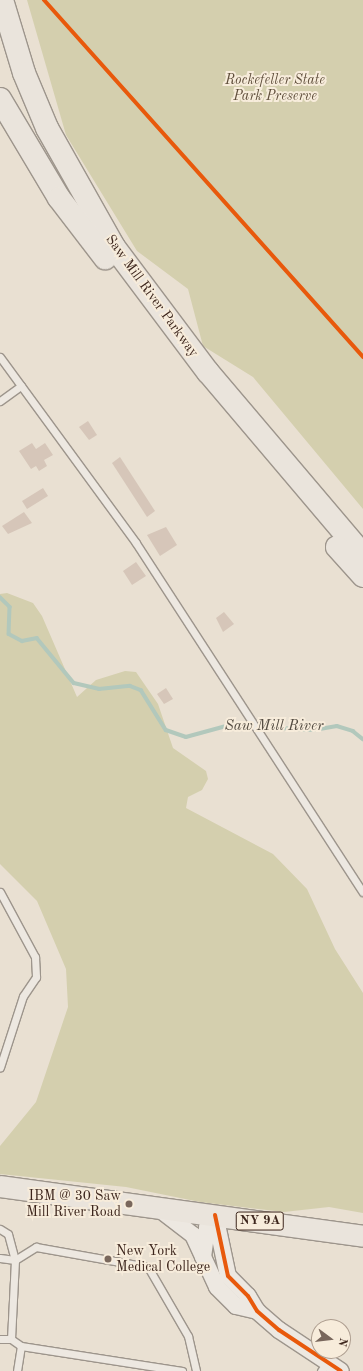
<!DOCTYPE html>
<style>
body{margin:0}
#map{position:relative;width:363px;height:1371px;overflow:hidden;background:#e9e0d2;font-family:"Old Standard TT",serif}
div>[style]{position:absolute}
.green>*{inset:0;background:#d4cfae}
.stream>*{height:3.5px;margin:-1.75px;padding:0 1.75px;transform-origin:1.75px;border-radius:1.75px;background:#b2c8bc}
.building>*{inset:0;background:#d6c6b9}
.roads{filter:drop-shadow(1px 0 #9d958c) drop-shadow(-1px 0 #9d958c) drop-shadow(0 1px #9d958c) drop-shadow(0 -1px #9d958c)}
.service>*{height:7px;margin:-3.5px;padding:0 3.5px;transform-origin:3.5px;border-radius:3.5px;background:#ede8e1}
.tertiary>*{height:16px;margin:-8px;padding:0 8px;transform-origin:8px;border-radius:8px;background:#ede8e1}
.primary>*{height:21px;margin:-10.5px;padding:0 10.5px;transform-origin:10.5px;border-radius:10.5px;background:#eae4dc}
.trunk>*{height:22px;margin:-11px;padding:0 11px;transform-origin:11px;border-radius:11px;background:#eae4dc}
.cycleway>*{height:4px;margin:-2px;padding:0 2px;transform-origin:2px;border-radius:2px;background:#e8590c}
.dots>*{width:11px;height:11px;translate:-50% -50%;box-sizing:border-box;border:2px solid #f7ecdb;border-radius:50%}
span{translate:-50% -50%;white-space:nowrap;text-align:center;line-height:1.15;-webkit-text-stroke:4px #f7ecdb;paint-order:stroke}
.shield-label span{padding:1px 3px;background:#f7ecdb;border:1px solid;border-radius:3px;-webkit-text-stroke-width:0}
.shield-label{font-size:13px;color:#3d261d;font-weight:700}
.park-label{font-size:14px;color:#5e4d3a;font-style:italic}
.street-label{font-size:14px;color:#3d261d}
.poi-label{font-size:14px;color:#3d261d}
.right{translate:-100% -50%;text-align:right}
.left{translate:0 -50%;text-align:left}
.water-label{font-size:15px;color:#544c42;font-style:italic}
.north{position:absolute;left:311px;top:1319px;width:40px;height:40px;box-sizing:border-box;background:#f7ecdb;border:1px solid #ad9d8f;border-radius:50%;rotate:105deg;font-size:11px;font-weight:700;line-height:16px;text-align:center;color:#3d261d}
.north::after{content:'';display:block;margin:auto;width:14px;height:18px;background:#79675c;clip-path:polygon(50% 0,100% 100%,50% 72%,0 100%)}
</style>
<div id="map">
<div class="green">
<div style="clip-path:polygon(27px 0,363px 0,363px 509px,253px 377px,203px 346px,188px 289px,137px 251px,66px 135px)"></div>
<div style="clip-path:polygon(7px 593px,33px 603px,42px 616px,77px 697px,96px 680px,125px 671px,136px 672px,158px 704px,173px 748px,206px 771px,208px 779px,202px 790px,188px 797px,186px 808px,273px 854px,307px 889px,335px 949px,363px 993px,363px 1213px,329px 1207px,284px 1212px,200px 1202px,126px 1187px,0 1174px,0 1146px,36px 1102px,68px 1007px,66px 969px,37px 901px,0 864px,0 594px)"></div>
</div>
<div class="stream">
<div style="left:0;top:597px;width:14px;rotate:45deg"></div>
<div style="left:10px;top:607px;width:27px;rotate:92deg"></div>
<div style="left:9px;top:634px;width:15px;rotate:28deg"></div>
<div style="left:22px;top:641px;width:15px;rotate:-11deg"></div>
<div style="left:37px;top:638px;width:58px;rotate:50.6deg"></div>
<div style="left:74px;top:683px;width:26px;rotate:13deg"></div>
<div style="left:99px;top:689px;width:31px;rotate:-6deg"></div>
<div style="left:130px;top:686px;width:12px;rotate:20deg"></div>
<div style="left:141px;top:690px;width:47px;rotate:58deg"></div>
<div style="left:166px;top:730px;width:21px;rotate:19deg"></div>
<div style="left:186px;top:737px;width:46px;rotate:-15.3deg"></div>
<div style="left:230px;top:725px;width:84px;rotate:3.4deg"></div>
<div style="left:314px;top:730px;width:23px;rotate:-10deg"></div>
<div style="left:337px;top:726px;width:17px;rotate:17deg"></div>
<div style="left:353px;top:731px;width:13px;rotate:39deg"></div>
</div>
<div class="building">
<div style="clip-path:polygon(88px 421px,97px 435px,89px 440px,79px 427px)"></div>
<div style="clip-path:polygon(32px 443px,36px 449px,45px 443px,53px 455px,44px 460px,47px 466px,39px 471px,36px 466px,31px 469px,19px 451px)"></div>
<div style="clip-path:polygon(120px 457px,155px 511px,147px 517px,112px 463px)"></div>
<div style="clip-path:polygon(43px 488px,48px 496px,27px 509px,22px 501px)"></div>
<div style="clip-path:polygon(24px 512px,32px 523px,8px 534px,2px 526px)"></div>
<div style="clip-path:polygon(166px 527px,177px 545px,160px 556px,147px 535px)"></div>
<div style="clip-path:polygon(136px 562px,146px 576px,132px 585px,123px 571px)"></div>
<div style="clip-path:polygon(224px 612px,234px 624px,223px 632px,216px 618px)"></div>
<div style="clip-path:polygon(166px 688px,173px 699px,164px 704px,157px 694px)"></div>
</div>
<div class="roads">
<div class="service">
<div style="left:0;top:357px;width:230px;rotate:53.8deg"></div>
<div style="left:136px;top:543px;width:416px;rotate:57deg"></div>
<div style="left:0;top:401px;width:26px;rotate:-36deg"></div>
<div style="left:0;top:892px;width:74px;rotate:61.7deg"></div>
<div style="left:35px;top:957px;width:20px;rotate:87deg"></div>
<div style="left:36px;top:977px;width:23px;rotate:124deg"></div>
<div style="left:23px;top:996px;width:75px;rotate:107.9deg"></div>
<div style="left:0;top:1229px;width:9px;rotate:32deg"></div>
<div style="left:8px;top:1234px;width:27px;rotate:75deg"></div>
<div style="left:15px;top:1260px;width:25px;rotate:-32deg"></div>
<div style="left:36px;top:1247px;width:114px;rotate:10.1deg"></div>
<div style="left:148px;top:1267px;width:80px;rotate:59.9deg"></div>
<div style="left:188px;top:1336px;width:36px;rotate:77deg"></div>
<div style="left:0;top:1258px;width:15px;rotate:8deg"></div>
<div style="left:15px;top:1260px;width:79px;rotate:92.9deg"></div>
<div style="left:0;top:1339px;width:11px"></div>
<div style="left:11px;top:1339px;width:12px;rotate:35deg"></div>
<div style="left:17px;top:1371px;width:25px;rotate:-81deg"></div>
<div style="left:21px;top:1346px;width:163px;rotate:8.8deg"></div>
<div style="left:321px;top:1371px;width:11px;rotate:-56deg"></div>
</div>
<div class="tertiary">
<div style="left:159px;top:1209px;width:43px;rotate:37.4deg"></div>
<div style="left:193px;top:1235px;width:57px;rotate:65.2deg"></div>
<div style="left:217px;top:1287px;width:27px;rotate:45deg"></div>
<div style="left:236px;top:1306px;width:22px;rotate:13deg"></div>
<div style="left:215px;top:1215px;width:62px;rotate:78deg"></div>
<div style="left:228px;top:1276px;width:28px;rotate:45deg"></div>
<div style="left:248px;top:1296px;width:17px;rotate:59deg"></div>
<div style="left:257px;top:1311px;width:29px;rotate:41deg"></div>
<div style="left:279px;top:1330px;width:74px;rotate:33.5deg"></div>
<div style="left:203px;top:1257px;width:30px;rotate:-82deg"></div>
<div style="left:207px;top:1227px;width:14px;rotate:-56deg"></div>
</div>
<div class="primary">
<div style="left:0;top:1186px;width:366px;rotate:7.8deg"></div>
</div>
<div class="trunk">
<div style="left:2px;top:0;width:76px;rotate:73.2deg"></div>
<div style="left:24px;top:73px;width:60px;rotate:67.3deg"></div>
<div style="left:47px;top:128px;width:137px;rotate:60.6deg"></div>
<div style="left:114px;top:247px;width:156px;rotate:53.1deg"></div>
<div style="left:208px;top:372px;width:240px;rotate:49.7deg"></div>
<div style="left:0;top:99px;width:115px;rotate:59.2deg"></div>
<div style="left:59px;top:198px;width:76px;rotate:52.5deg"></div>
<div style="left:337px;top:547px;width:39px;rotate:48deg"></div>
</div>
</div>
<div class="cycleway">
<div style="left:44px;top:0;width:479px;rotate:48.2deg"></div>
<div style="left:215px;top:1215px;width:62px;rotate:78deg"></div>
<div style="left:228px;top:1276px;width:28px;rotate:45deg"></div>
<div style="left:248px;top:1296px;width:17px;rotate:59deg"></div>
<div style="left:257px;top:1311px;width:29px;rotate:41deg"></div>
<div style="left:279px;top:1330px;width:74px;rotate:33.5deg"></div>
</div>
<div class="dots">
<div style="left:129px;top:1204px;background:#79675c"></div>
<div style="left:108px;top:1259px;background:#79675c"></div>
</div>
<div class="shield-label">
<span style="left:260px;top:1221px">NY 9A</span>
</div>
<div class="park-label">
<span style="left:275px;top:88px">Rockefeller State<br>Park Preserve</span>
</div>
<div class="street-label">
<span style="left:152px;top:296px;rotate:54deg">Saw Mill River Parkway</span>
</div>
<div class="poi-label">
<span class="right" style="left:121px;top:1204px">IBM @ 30 Saw<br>Mill River Road</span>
<span class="left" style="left:116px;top:1259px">New York<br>Medical College</span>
</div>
<div class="water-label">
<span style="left:274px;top:727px">Saw Mill River</span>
</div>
<div class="north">N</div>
</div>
